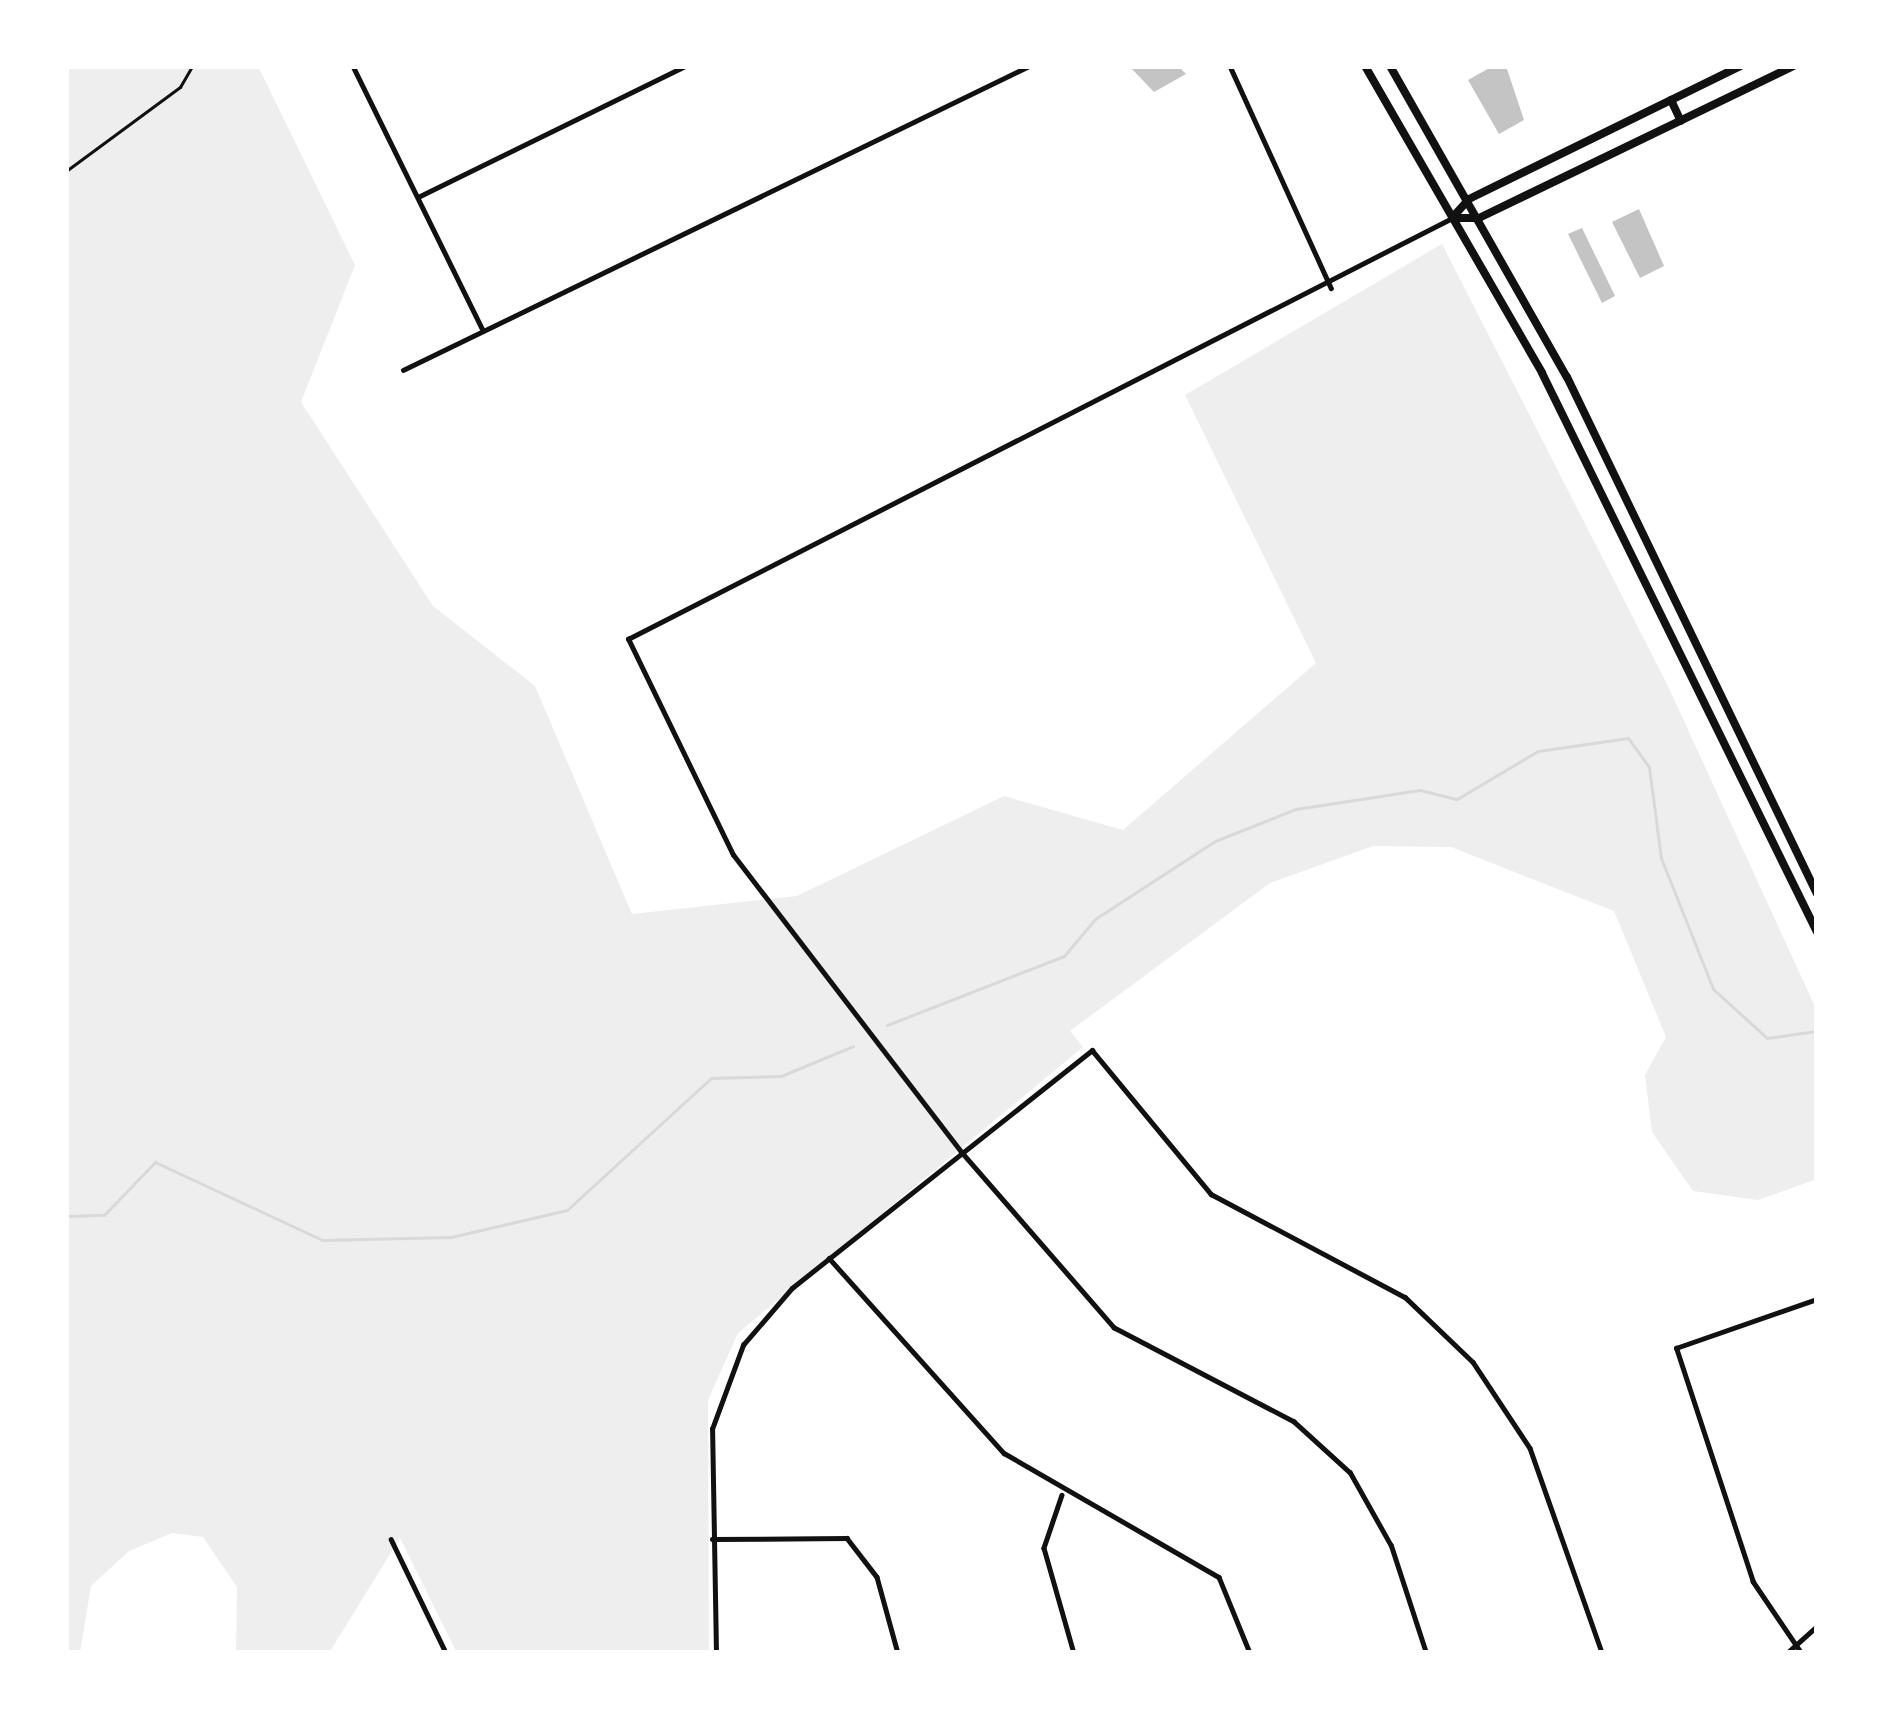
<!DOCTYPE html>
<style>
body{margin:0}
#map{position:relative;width:1883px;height:1719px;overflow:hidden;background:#fff;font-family:"Work Sans",sans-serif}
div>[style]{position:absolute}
.green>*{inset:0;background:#eee}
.stream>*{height:3px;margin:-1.5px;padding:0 1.5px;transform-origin:1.5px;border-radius:1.5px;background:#d9d9d9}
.building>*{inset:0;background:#c4c4c4}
.path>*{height:3px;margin:-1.5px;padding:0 1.5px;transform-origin:1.5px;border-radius:1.5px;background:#111}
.minor>*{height:4.5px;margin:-2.25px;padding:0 2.25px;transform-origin:2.25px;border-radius:2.25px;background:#111}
.secondary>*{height:8px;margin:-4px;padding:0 4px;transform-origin:4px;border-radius:4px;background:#111}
.primary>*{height:8px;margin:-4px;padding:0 4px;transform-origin:4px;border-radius:4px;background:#111}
span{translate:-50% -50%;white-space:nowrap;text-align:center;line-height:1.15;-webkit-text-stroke:9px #fff;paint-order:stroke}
.frame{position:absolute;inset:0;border:69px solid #fff;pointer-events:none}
</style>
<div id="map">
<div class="green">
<div style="clip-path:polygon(66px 66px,258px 66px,355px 265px,301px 402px,433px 606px,535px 686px,632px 914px,797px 896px,1004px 796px,1123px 830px,1316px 663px,1185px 395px,1442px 244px,1667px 684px,1817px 1011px,1817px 1179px,1758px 1200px,1693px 1191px,1652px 1132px,1645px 1075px,1666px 1037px,1614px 911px,1451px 847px,1373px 846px,1270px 883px,1070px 1031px,1083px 1047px,738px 1333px,708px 1400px,709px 1653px,457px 1653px,400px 1538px,329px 1653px,236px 1653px,237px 1587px,203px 1537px,172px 1533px,129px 1551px,91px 1586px,80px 1653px,66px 1653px)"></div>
</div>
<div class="stream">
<div style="left:887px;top:1025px;width:190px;rotate:-21.3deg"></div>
<div style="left:1064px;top:956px;width:48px;rotate:-50deg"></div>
<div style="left:1095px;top:919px;width:143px;rotate:-33deg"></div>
<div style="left:1215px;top:841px;width:87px;rotate:-21.6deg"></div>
<div style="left:1296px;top:809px;width:125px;rotate:-8.7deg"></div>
<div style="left:1420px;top:790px;width:38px;rotate:14deg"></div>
<div style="left:1457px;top:799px;width:94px;rotate:-30.7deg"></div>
<div style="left:1538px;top:751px;width:91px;rotate:-8.2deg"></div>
<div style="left:1628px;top:738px;width:36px;rotate:54deg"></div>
<div style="left:1649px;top:767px;width:92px;rotate:82.5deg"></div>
<div style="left:1661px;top:858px;width:141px;rotate:68.3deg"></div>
<div style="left:1713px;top:989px;width:73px;rotate:42.2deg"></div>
<div style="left:1767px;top:1038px;width:50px;rotate:-8deg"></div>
<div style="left:66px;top:1216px;width:38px;rotate:-2deg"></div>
<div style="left:104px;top:1215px;width:74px;rotate:-46.1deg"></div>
<div style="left:155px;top:1162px;width:184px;rotate:25deg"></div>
<div style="left:322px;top:1240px;width:129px;rotate:-1.3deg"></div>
<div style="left:451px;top:1237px;width:119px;rotate:-13.1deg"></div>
<div style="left:567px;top:1210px;width:195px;rotate:-42.5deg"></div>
<div style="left:711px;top:1078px;width:70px;rotate:-1.6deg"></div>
<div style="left:781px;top:1076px;width:78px;rotate:-22.6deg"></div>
</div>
<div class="building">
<div style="clip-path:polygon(1129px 66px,1178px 66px,1186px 74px,1154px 92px)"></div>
<div style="clip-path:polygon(1493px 66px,1506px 66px,1524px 120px,1499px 134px,1468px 80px)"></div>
<div style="clip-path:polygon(1639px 209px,1664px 266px,1640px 278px,1612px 222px)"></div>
<div style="clip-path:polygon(1582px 228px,1615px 296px,1602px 303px,1568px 234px)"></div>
</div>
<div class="path">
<div style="left:66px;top:171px;width:142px;rotate:-36.4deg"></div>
<div style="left:180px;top:87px;width:24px;rotate:-60deg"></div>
</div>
<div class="minor">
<div style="left:353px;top:66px;width:294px;rotate:63.8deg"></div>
<div style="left:1230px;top:66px;width:244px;rotate:65.5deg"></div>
<div style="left:418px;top:197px;width:297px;rotate:-26.1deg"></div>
<div style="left:403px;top:370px;width:696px;rotate:-25.9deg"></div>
<div style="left:829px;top:1258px;width:262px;rotate:48.1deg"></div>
<div style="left:1004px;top:1453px;width:248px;rotate:30deg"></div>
<div style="left:1219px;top:1577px;width:82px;rotate:67.8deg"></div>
<div style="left:1062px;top:1495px;width:56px;rotate:108.8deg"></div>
<div style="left:1044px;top:1548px;width:109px;rotate:74.1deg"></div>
<div style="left:391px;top:1539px;width:127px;rotate:64.2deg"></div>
<div style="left:712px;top:1539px;width:135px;rotate:-0.4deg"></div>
<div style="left:847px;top:1538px;width:49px;rotate:52.4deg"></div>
<div style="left:877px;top:1577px;width:79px;rotate:74.6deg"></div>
<div style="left:716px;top:1653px;width:224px;rotate:-91deg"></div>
<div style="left:712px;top:1429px;width:90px;rotate:-69.7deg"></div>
<div style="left:743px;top:1345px;width:75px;rotate:-49.3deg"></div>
<div style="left:792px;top:1288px;width:383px;rotate:-38.4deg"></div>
<div style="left:1092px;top:1050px;width:187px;rotate:50.4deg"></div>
<div style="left:1211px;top:1194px;width:220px;rotate:28deg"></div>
<div style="left:1405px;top:1297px;width:94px;rotate:43.7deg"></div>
<div style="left:1473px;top:1362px;width:103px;rotate:56.5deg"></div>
<div style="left:1530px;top:1448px;width:217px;rotate:70.6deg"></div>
<div style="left:1426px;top:1653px;width:113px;rotate:-108.1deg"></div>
<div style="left:1391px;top:1546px;width:84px;rotate:-119.3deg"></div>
<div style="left:1350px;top:1473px;width:76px;rotate:-137.7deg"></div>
<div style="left:1294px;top:1422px;width:203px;rotate:-152.4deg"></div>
<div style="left:1114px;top:1328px;width:233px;rotate:-131deg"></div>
<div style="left:961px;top:1152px;width:374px;rotate:-127.5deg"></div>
<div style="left:733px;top:855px;width:240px;rotate:-115.9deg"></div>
<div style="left:628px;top:639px;width:925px;rotate:-27.06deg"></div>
<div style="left:1787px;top:1653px;width:40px;rotate:-42deg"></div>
<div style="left:1801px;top:1653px;width:86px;rotate:-124.1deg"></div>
<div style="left:1753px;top:1582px;width:246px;rotate:-108.2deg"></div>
<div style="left:1676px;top:1348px;width:149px;rotate:-19.2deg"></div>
</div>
<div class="secondary">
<div style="left:1671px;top:100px;width:23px;rotate:65deg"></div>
<div style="left:1452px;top:218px;width:27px"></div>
<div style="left:1479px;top:218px;width:350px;rotate:-25.8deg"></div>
<div style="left:1452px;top:218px;width:25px;rotate:-48deg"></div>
<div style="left:1469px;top:199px;width:302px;rotate:-26.1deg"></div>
</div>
<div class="primary">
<div style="left:1365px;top:66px;width:354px;rotate:60deg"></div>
<div style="left:1542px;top:373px;width:623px;rotate:63.81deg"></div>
<div style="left:1390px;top:66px;width:358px;rotate:60.4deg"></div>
<div style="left:1567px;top:377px;width:574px;rotate:64.19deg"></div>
</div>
<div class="frame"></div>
</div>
